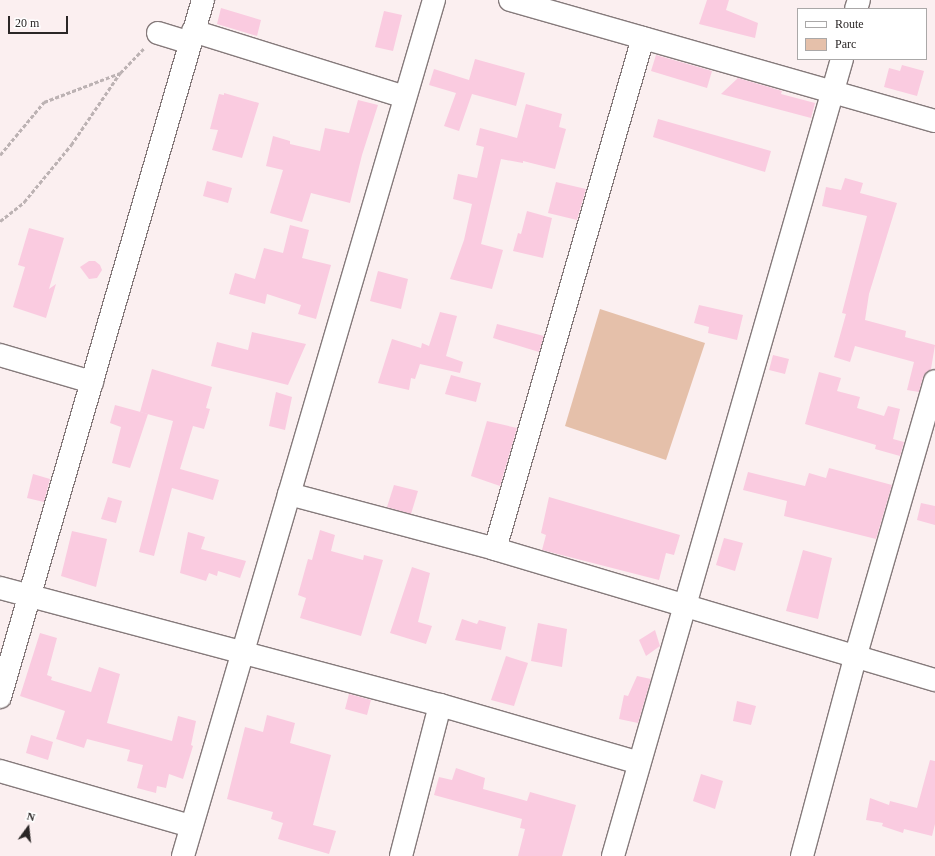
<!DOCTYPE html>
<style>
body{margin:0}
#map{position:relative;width:935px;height:856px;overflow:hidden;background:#fbeff0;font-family:"Times New Roman",serif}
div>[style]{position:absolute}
.green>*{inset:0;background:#e5c0aa}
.building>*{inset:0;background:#facbe0}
.path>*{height:2.5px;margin-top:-1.25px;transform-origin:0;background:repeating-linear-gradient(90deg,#bcb2b3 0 4px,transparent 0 6px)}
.roads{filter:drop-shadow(1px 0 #857a7b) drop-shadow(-1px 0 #857a7b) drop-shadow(0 1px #857a7b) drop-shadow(0 -1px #857a7b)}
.minor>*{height:22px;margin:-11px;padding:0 11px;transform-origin:11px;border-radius:11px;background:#fff}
span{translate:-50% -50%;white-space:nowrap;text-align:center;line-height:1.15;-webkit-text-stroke:4px #fff;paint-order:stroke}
.legend{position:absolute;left:797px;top:8px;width:130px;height:52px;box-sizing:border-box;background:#fff;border:1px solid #aaa8a8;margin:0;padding:5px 7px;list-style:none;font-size:12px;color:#2a2626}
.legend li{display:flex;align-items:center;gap:8px;height:20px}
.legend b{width:20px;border:1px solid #aaa8a8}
.north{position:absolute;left:8px;top:808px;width:40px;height:40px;-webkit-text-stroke:3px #fff;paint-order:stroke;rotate:15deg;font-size:11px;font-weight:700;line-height:16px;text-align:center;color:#2a2626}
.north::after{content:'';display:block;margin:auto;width:14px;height:18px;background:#2a2626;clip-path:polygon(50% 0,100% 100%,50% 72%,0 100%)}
.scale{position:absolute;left:8px;top:16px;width:60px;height:18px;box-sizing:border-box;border:2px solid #2a2626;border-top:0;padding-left:5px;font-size:12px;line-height:14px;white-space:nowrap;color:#2a2626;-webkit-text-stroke:3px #fff;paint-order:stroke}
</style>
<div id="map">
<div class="green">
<div style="clip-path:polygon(600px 309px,705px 343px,666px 460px,565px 426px)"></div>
</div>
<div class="building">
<div style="clip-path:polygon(707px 0,729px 0,726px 10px,758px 23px,755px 38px,699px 24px)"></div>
<div style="clip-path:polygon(221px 8px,261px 20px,257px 36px,217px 24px)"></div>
<div style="clip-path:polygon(384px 11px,402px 15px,393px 51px,375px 47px)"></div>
<div style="clip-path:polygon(656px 55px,712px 71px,707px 88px,651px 71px)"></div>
<div style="clip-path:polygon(475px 59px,525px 73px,516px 106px,472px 94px,459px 131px,444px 126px,456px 93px,429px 85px,434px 69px,469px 80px)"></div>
<div style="clip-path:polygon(902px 65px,924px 71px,917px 96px,884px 87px,889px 68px,900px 71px)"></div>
<div style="clip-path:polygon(738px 78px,782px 91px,781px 94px,815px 103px,811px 118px,721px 94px)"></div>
<div style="clip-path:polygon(224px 93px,259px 103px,242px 158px,212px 150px,218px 130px,210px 129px,219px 94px,224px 95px)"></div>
<div style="clip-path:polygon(358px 100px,378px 105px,362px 155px,350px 203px,311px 193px,302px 222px,270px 213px,283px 170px,266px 166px,273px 136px,290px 141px,290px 144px,320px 151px,325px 128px,349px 133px)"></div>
<div style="clip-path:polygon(526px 104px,562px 114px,559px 127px,566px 129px,555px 169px,523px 161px,523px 163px,501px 159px,481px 244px,503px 250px,492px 289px,450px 279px,464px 240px,472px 204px,453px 199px,458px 174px,477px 178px,484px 147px,476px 145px,480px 128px,517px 138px)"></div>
<div style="clip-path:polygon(658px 119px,771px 151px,765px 172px,653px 137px)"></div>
<div style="clip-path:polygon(845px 178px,863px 183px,860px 193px,897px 203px,869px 294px,865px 320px,906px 331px,905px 337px,935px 345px,931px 369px,923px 377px,919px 392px,907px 390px,914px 362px,855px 346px,850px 362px,834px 357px,846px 314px,842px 313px,867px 216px,822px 206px,826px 187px,841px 190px)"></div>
<div style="clip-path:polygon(207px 181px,232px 188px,228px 203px,203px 196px)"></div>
<div style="clip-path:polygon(556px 182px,586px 189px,577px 220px,548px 213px)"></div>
<div style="clip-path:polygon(527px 211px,552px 218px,543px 258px,513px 251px,518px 233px,521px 234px)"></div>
<div style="clip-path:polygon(290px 225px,309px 230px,302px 258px,331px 265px,316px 319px,298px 314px,301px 305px,267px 294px,265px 304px,229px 294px,235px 273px,255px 279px,264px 248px,283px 253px)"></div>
<div style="clip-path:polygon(29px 228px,64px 238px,49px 289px,56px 284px,46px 318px,13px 307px,25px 267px,18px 265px)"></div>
<div style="clip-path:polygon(89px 261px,95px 261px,100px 265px,102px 270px,97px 278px,89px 279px,80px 267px)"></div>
<div style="clip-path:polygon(378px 271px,408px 279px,401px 309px,370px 301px)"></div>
<div style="clip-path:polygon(699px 305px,743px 315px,737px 340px,708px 333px,709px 327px,694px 323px)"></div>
<div style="clip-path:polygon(440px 312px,457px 316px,446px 356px,463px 362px,460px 373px,420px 364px,415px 379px,411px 378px,409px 390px,378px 383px,392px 339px,421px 348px,422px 343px,429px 346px)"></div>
<div style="clip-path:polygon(497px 324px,544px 336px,539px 352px,493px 338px)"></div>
<div style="clip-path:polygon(252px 332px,306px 344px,288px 385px,211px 366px,217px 342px,248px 350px)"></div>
<div style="clip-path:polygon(773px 355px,789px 359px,785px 374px,769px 370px)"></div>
<div style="clip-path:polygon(152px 369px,212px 387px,206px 408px,210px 409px,204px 429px,193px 426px,180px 469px,219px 480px,213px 500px,172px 488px,154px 556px,139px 552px,173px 421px,140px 412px)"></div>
<div style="clip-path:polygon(819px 372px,841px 378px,837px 391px,860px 397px,857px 408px,884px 416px,888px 406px,900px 409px,893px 439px,904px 442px,900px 456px,875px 449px,876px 445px,805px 424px)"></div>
<div style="clip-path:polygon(451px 375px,481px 383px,476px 402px,445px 394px)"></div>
<div style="clip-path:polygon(276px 392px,292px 397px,285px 430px,269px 426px)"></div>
<div style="clip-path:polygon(115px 405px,148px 414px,130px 468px,112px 463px,121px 427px,110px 423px)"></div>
<div style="clip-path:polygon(487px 421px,517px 428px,500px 486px,471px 476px)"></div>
<div style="clip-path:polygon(829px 468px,892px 485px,876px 539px,784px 516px,787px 501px,743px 490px,748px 472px,805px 486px,809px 473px,826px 478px)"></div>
<div style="clip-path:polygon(33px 474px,50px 479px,44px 502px,27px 498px)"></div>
<div style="clip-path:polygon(394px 485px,418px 491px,411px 514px,387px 507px)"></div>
<div style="clip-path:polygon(108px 497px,122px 501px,116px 523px,101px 519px)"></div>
<div style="clip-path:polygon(549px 497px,680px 535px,674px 555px,666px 553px,659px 580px,542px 550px,546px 535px,541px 533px)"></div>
<div style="clip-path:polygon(921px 503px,935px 506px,935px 525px,917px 520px)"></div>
<div style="clip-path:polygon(320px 530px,335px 535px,331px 551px,363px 560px,364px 555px,383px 560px,361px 636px,300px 618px,306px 598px,298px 595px,308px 559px,312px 560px)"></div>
<div style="clip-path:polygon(72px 531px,107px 539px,96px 587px,61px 576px)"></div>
<div style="clip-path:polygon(188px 532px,205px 537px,201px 549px,246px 561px,240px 578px,218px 571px,217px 576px,209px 573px,206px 581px,180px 573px)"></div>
<div style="clip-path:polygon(724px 538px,743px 543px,735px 571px,716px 565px)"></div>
<div style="clip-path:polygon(803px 550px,832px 558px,818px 619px,786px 611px)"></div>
<div style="clip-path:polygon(412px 567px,430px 573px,418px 622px,432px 626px,426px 644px,390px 633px)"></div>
<div style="clip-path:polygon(462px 619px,477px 624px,479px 620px,506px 627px,501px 650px,455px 640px)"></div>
<div style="clip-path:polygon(538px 623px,567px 629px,562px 667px,531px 661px)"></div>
<div style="clip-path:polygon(655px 630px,660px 646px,646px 656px,639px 640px)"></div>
<div style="clip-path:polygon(40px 633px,57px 638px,47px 675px,52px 677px,51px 680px,91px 692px,99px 667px,120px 674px,107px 723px,172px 741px,178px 716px,196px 721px,191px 745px,193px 746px,183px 779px,169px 774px,166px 788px,157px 786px,156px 793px,137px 788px,143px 765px,127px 761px,130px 750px,87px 739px,84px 748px,56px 739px,65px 711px,20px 696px)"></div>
<div style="clip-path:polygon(506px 656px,528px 663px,514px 706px,491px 700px)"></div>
<div style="clip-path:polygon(637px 676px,651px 679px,638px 723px,619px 719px,624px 695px,628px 696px)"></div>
<div style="clip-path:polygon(349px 694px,371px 700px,367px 715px,345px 709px)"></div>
<div style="clip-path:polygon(737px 701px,756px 706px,751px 725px,733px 721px)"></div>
<div style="clip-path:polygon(267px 715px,295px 723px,290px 743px,331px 755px,313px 825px,336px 831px,329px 854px,278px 839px,283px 823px,271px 819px,273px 812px,227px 799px,245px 727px,263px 732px)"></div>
<div style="clip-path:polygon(31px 735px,53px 742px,48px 760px,26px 753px)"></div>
<div style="clip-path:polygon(930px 760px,935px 761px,935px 824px,932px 836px,904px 829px,903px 833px,882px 826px,883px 823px,866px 820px,870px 798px,889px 805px,890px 801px,917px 808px)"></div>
<div style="clip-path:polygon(456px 768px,485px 778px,483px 789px,527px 801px,530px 792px,576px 805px,562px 856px,518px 856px,525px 829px,520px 828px,522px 819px,434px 795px,439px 777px,452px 780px)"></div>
<div style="clip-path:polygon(701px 774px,723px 781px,715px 809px,693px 801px)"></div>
</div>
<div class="path">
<div style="left:0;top:155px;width:69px;rotate:-50.3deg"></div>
<div style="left:44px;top:102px;width:81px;rotate:-20.9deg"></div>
<div style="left:120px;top:73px;width:35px;rotate:-46deg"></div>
<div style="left:0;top:221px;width:31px;rotate:-38deg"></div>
<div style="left:24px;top:202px;width:74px;rotate:-50.5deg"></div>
<div style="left:71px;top:145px;width:87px;rotate:-55.8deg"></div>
</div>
<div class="roads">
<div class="minor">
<div style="left:510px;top:0;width:442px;rotate:15.9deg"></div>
<div style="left:856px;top:9px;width:9px;rotate:-72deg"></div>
<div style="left:193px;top:31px;width:222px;rotate:17.3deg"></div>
<div style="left:158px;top:33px;width:34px;rotate:17deg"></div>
<div style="left:0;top:355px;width:96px;rotate:16.4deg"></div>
<div style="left:289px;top:494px;width:213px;rotate:14.9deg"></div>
<div style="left:495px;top:549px;width:459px;rotate:16.6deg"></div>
<div style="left:495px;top:549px;width:532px;rotate:-73.85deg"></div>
<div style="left:0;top:588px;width:455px;rotate:14.9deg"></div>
<div style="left:440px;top:705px;width:207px;rotate:16.2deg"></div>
<div style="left:0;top:697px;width:726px;rotate:-73.76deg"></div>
<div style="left:0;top:771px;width:199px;rotate:16.1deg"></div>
<div style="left:183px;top:856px;width:892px;rotate:-73.66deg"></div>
<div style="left:401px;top:856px;width:156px;rotate:-75.5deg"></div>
<div style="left:613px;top:856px;width:829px;rotate:-73.97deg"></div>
<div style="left:802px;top:856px;width:205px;rotate:-75deg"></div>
<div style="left:855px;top:658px;width:288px;rotate:-73.9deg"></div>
</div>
</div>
<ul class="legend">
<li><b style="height:5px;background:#fff"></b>Route</li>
<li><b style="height:11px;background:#e5c0aa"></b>Parc</li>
</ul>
<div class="north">N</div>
<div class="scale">20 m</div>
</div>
